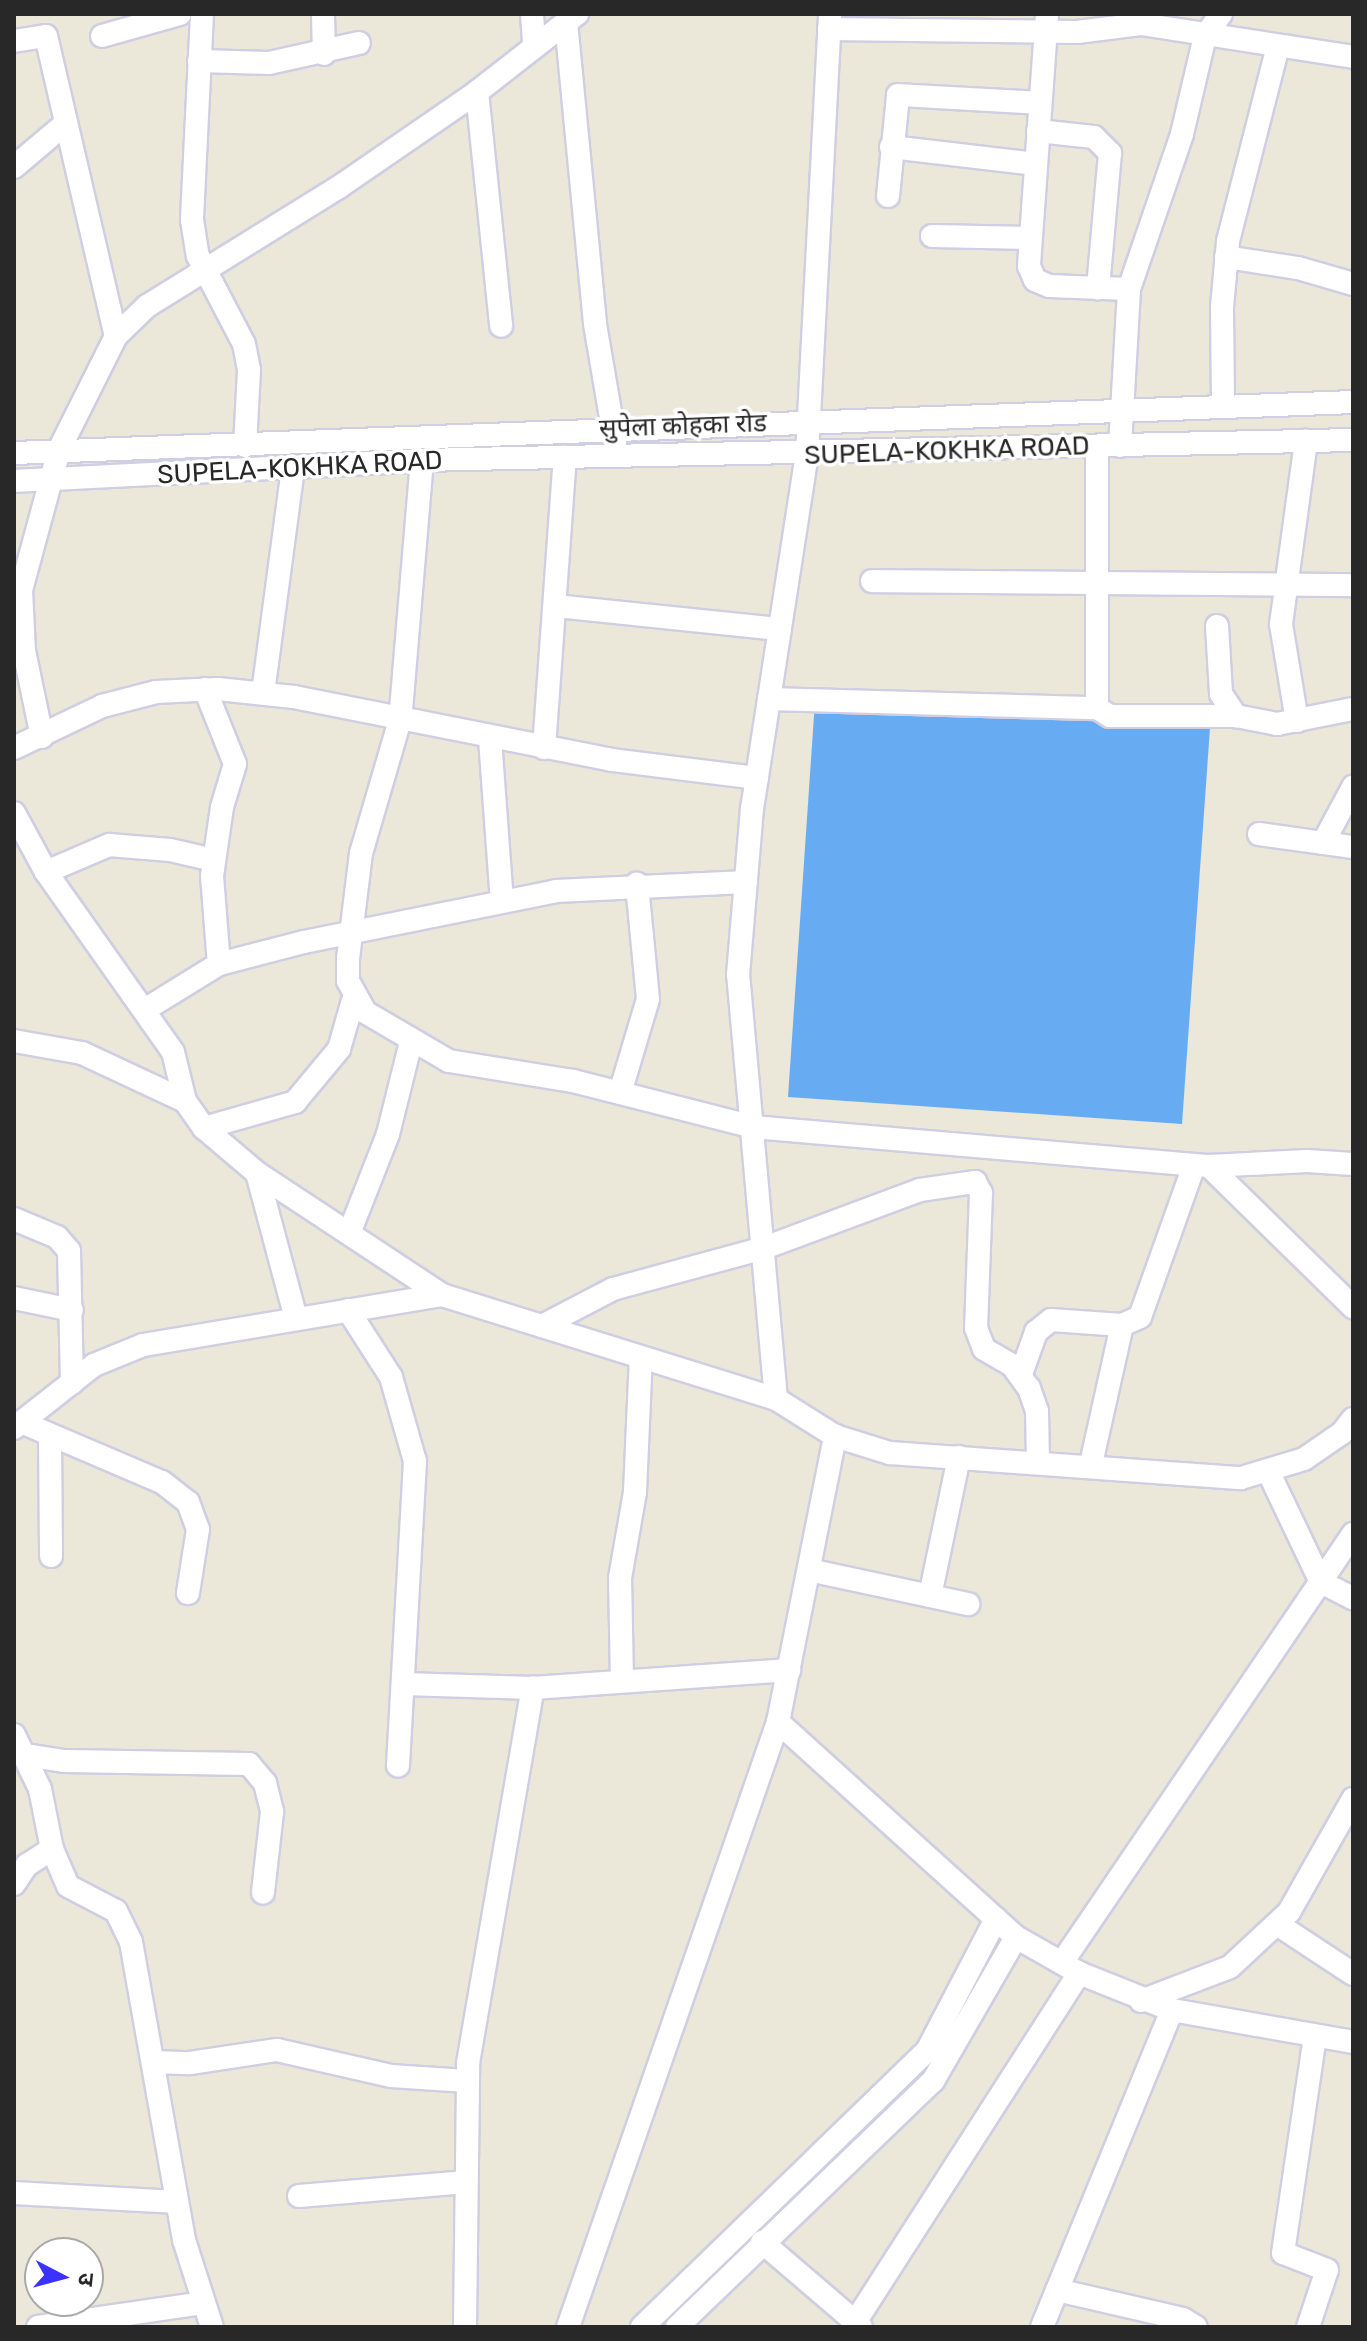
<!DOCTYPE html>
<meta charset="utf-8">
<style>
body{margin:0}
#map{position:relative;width:1367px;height:2341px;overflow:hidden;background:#ebe8d9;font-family:Rubik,"Noto Sans Devanagari",sans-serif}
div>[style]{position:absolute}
.water>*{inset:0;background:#67acf2}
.roads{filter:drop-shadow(2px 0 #cfcee2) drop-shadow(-2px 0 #cfcee2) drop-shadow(0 2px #cfcee2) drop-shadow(0 -2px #cfcee2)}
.minor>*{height:22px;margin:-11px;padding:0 11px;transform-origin:11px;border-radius:11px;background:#fff}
span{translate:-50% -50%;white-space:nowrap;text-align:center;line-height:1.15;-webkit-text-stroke:7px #fff;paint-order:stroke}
.street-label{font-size:26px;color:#282828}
.frame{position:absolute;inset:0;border:16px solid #282828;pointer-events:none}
.north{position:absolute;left:24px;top:2237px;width:80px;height:80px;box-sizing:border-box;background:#fff;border:2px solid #a9a9a9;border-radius:50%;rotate:96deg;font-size:22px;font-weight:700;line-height:32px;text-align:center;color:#282828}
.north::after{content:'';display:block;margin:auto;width:28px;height:36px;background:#3c32ff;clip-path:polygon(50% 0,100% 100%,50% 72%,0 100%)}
</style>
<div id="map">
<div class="water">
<div style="clip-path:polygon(815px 701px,1210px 728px,1182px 1124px,788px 1097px)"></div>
</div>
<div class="roads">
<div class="minor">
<div style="left:202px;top:14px;width:206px;rotate:92.8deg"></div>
<div style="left:192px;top:220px;width:36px;rotate:81deg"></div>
<div style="left:198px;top:256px;width:99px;rotate:62.4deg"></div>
<div style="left:244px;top:344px;width:26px;rotate:79deg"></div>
<div style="left:249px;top:370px;width:76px;rotate:93deg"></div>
<div style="left:323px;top:14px;width:40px;rotate:88.6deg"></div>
<div style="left:532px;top:14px;width:30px;rotate:86deg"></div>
<div style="left:1047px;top:14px;width:253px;rotate:94.1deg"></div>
<div style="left:1029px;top:266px;width:15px;rotate:67deg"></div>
<div style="left:1035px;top:280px;width:15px;rotate:23deg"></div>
<div style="left:1049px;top:286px;width:80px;rotate:2.1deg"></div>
<div style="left:566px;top:22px;width:303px;rotate:84.5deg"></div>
<div style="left:595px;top:324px;width:119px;rotate:80.3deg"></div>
<div style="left:829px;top:29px;width:248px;rotate:0.7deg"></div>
<div style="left:1077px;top:32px;width:64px;rotate:-7.1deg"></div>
<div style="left:1141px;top:24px;width:215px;rotate:8.8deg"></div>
<div style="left:102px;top:36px;width:81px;rotate:-15.8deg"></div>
<div style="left:14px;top:41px;width:32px;rotate:-9deg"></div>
<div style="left:46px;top:36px;width:308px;rotate:76.9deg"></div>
<div style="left:199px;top:61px;width:70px;rotate:1.6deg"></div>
<div style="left:269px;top:63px;width:92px;rotate:-12.5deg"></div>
<div style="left:477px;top:92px;width:235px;rotate:84.1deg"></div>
<div style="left:1038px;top:131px;width:56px;rotate:6.1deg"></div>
<div style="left:1094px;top:137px;width:23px;rotate:45deg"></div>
<div style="left:1110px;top:153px;width:136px;rotate:95.1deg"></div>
<div style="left:891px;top:147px;width:146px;rotate:6.7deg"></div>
<div style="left:14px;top:167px;width:68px;rotate:-40.2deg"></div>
<div style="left:888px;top:196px;width:101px;rotate:-84.3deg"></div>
<div style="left:898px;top:95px;width:142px;rotate:3.2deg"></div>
<div style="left:932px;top:236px;width:98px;rotate:1.2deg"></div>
<div style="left:1226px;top:257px;width:73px;rotate:8.7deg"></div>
<div style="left:1298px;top:268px;width:57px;rotate:16.2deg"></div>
<div style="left:1223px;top:404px;width:97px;rotate:-90.6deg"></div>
<div style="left:1222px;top:307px;width:66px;rotate:-84.8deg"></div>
<div style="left:1228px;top:241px;width:201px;rotate:-75.6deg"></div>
<div style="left:1120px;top:446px;width:157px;rotate:-86.7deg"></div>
<div style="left:1129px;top:289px;width:164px;rotate:-71.1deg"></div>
<div style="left:1182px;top:134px;width:101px;rotate:-76.8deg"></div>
<div style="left:1205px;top:36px;width:27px;rotate:-54deg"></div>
<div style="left:1097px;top:447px;width:261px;rotate:90deg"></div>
<div style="left:1097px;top:708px;width:15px;rotate:32deg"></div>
<div style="left:1110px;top:716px;width:126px"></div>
<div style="left:14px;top:453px;width:1340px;rotate:-2.18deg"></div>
<div style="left:422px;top:460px;width:261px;rotate:94.8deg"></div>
<div style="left:400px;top:720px;width:139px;rotate:106.3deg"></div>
<div style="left:361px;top:853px;width:107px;rotate:97deg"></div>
<div style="left:348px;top:959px;width:22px;rotate:90deg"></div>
<div style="left:348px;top:981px;width:35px;rotate:61deg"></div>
<div style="left:365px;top:1012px;width:97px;rotate:30.3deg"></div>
<div style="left:449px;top:1061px;width:126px;rotate:9.2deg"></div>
<div style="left:573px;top:1081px;width:186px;rotate:14.3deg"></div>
<div style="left:753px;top:1127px;width:458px;rotate:4.9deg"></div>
<div style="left:1209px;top:1166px;width:98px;rotate:-2.9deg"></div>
<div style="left:1307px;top:1161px;width:46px;rotate:3.7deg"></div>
<div style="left:14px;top:481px;width:409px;rotate:-2.9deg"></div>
<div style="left:422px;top:460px;width:931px;rotate:-1.23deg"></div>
<div style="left:872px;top:581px;width:481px;rotate:0.5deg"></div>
<div style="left:556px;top:606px;width:225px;rotate:5.9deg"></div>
<div style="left:1217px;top:626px;width:68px;rotate:86.6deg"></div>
<div style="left:1221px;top:694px;width:27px;rotate:56deg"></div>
<div style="left:1236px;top:716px;width:42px;rotate:11deg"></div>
<div style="left:1277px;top:724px;width:77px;rotate:-11.2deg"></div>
<div style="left:205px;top:689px;width:81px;rotate:68.2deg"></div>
<div style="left:235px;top:764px;width:45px;rotate:106.8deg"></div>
<div style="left:222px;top:807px;width:70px;rotate:98.2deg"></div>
<div style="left:212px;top:876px;width:88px;rotate:85.5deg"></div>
<div style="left:263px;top:693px;width:226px;rotate:-82.4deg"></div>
<div style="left:769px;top:699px;width:328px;rotate:1.6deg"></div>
<div style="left:1297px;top:721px;width:98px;rotate:-99.4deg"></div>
<div style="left:1281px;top:624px;width:185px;rotate:-82.2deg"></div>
<div style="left:42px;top:737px;width:88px;rotate:-101.8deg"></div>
<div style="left:24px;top:651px;width:61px;rotate:-92.8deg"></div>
<div style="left:21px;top:590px;width:145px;rotate:-74.8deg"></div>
<div style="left:59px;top:450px;width:127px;rotate:-63.4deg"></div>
<div style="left:116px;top:336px;width:43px;rotate:-44.1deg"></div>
<div style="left:147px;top:306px;width:226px;rotate:-31.8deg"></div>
<div style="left:339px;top:187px;width:168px;rotate:-34.5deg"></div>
<div style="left:477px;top:92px;width:127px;rotate:-38deg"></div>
<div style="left:490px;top:739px;width:162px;rotate:85.8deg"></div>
<div style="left:14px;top:748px;width:98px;rotate:-25.5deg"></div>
<div style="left:102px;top:706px;width:56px;rotate:-14.5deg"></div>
<div style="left:156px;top:692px;width:62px;rotate:-2.8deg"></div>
<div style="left:218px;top:689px;width:76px;rotate:6deg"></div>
<div style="left:294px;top:697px;width:324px;rotate:11.2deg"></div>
<div style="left:612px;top:760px;width:146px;rotate:7.1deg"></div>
<div style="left:544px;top:748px;width:292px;rotate:-85.9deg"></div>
<div style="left:14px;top:813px;width:67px;rotate:61.5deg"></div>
<div style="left:46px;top:872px;width:220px;rotate:54.8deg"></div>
<div style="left:173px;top:1052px;width:50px;rotate:76.2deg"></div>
<div style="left:185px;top:1101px;width:33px;rotate:55deg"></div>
<div style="left:204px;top:1128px;width:70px;rotate:40.3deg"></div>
<div style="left:257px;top:1173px;width:222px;rotate:33.4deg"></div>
<div style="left:442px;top:1295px;width:350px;rotate:17.3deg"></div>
<div style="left:1259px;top:834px;width:95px;rotate:7.9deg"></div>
<div style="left:1323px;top:843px;width:64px;rotate:-61.8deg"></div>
<div style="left:46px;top:872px;width:69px;rotate:-23.2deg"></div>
<div style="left:109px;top:845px;width:61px;rotate:4.7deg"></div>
<div style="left:170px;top:850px;width:45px;rotate:12.8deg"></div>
<div style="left:146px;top:1009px;width:86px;rotate:-31.7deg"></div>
<div style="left:219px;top:964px;width:88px;rotate:-14.5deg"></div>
<div style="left:304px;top:942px;width:257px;rotate:-11.4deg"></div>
<div style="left:556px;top:891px;width:190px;rotate:-2.7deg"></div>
<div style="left:14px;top:1041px;width:69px;rotate:10deg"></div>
<div style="left:82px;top:1053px;width:114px;rotate:25deg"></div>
<div style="left:620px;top:1093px;width:98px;rotate:-73.4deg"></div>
<div style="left:648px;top:999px;width:116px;rotate:-95.5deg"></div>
<div style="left:204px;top:1128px;width:95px;rotate:-15.9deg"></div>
<div style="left:295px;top:1102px;width:69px;rotate:-50.3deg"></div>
<div style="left:339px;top:1049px;width:54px;rotate:-73.9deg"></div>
<div style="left:1209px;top:1166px;width:202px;rotate:44.4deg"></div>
<div style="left:257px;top:1173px;width:151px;rotate:75deg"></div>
<div style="left:14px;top:1219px;width:47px;rotate:22.7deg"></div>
<div style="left:57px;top:1237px;width:18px;rotate:49deg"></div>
<div style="left:69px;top:1251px;width:132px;rotate:88.7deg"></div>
<div style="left:350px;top:1231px;width:104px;rotate:-68.6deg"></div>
<div style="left:388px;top:1134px;width:95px;rotate:-76deg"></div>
<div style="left:14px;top:1298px;width:59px;rotate:11.7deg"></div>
<div style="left:348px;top:1310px;width:80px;rotate:57.3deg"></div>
<div style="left:391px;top:1377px;width:87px;rotate:74.1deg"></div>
<div style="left:415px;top:1461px;width:305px;rotate:93.2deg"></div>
<div style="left:1122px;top:1325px;width:20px;rotate:-24deg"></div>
<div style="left:1140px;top:1317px;width:161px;rotate:-70.4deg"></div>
<div style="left:542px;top:1326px;width:80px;rotate:-27.5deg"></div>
<div style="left:613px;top:1289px;width:156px;rotate:-15.2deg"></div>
<div style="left:764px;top:1248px;width:166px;rotate:-20.4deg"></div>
<div style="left:920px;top:1190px;width:56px;rotate:-8.3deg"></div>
<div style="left:975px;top:1182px;width:13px;rotate:61deg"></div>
<div style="left:981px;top:1193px;width:135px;rotate:92.1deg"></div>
<div style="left:976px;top:1328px;width:22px;rotate:69deg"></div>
<div style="left:984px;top:1349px;width:32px;rotate:30deg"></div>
<div style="left:1012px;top:1365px;width:29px;rotate:54deg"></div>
<div style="left:1029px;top:1388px;width:24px;rotate:71deg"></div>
<div style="left:1037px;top:1411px;width:50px;rotate:88.9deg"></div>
<div style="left:1021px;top:1374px;width:45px;rotate:-70.3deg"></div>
<div style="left:1036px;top:1332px;width:19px;rotate:-39deg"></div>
<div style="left:1051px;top:1320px;width:71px;rotate:4deg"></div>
<div style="left:1122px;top:1325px;width:142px;rotate:102.6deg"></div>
<div style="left:21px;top:1422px;width:153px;rotate:23.1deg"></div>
<div style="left:162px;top:1482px;width:33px;rotate:38deg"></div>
<div style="left:188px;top:1502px;width:29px;rotate:70deg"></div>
<div style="left:198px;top:1529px;width:65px;rotate:98.9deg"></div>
<div style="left:14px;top:1428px;width:102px;rotate:-38.2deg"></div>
<div style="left:94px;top:1365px;width:53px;rotate:-22.2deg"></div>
<div style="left:143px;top:1345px;width:303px;rotate:-9.5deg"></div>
<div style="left:835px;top:1436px;width:58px;rotate:17.2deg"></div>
<div style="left:890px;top:1453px;width:352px;rotate:4.1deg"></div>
<div style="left:1241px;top:1478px;width:66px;rotate:-16.8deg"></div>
<div style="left:1304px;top:1459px;width:46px;rotate:-34.4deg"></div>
<div style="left:1342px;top:1433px;width:18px;rotate:-52deg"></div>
<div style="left:50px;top:1437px;width:119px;rotate:89.5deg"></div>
<div style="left:1269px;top:1473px;width:121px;rotate:64.5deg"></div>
<div style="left:1321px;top:1582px;width:36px;rotate:27deg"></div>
<div style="left:809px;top:1570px;width:163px;rotate:12.1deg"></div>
<div style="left:930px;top:1596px;width:142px;rotate:-78.2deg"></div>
<div style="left:622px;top:1681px;width:103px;rotate:-91.1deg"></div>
<div style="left:620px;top:1578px;width:87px;rotate:-80.1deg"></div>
<div style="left:635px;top:1492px;width:135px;rotate:-87.5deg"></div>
<div style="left:404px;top:1684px;width:129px;rotate:1.8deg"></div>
<div style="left:533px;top:1688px;width:257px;rotate:-4deg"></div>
<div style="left:778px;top:1722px;width:321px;rotate:42.1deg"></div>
<div style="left:1016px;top:1937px;width:73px;rotate:29.7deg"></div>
<div style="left:1079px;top:1973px;width:100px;rotate:21.7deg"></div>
<div style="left:1172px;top:2010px;width:184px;rotate:10deg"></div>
<div style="left:14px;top:1735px;width:60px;rotate:64.3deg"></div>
<div style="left:40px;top:1789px;width:61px;rotate:78.7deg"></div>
<div style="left:52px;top:1849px;width:40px;rotate:66.6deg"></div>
<div style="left:68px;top:1886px;width:54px;rotate:27.5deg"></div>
<div style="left:116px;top:1911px;width:34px;rotate:64deg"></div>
<div style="left:131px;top:1942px;width:303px;rotate:79.9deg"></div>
<div style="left:184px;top:2240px;width:91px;rotate:72.2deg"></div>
<div style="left:26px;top:1755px;width:39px;rotate:9deg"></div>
<div style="left:65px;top:1761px;width:184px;rotate:0.9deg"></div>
<div style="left:249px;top:1764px;width:25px;rotate:50deg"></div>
<div style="left:265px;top:1783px;width:30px;rotate:76deg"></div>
<div style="left:272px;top:1812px;width:81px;rotate:96.4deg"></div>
<div style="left:14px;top:1884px;width:23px;rotate:-56deg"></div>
<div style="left:27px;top:1865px;width:30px;rotate:-33deg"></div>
<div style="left:1277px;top:1924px;width:91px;rotate:33.3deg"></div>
<div style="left:1063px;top:1961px;width:516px;rotate:-55.82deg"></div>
<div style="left:1141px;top:2001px;width:95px;rotate:-20.9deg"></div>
<div style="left:1230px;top:1967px;width:81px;rotate:-43deg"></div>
<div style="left:1289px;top:1912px;width:130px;rotate:-60.5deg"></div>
<div style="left:153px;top:2062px;width:37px;rotate:2deg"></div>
<div style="left:190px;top:2063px;width:88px;rotate:-8.5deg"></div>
<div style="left:277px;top:2050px;width:117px;rotate:12.8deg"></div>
<div style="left:391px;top:2076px;width:76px;rotate:3.8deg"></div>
<div style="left:14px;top:2193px;width:163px;rotate:3.2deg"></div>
<div style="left:299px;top:2196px;width:168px;rotate:-4.8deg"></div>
<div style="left:762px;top:2242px;width:130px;rotate:40.6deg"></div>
<div style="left:1057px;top:2290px;width:129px;rotate:13deg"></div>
<div style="left:1183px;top:2319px;width:15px;rotate:32deg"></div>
<div style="left:38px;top:2327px;width:166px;rotate:-8.3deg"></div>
<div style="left:465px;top:2327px;width:264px;rotate:-89.3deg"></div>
<div style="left:468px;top:2063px;width:381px;rotate:-80.2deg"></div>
<div style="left:568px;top:2327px;width:640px;rotate:-70.86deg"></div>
<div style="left:778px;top:1722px;width:292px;rotate:-78.7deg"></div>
<div style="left:835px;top:1436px;width:70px;rotate:-147.9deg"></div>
<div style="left:776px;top:1399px;width:426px;rotate:-95.1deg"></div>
<div style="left:738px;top:975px;width:167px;rotate:-85.2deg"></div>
<div style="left:752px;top:809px;width:358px;rotate:-81.2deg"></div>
<div style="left:807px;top:455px;width:442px;rotate:-87deg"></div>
<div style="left:642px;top:2327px;width:397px;rotate:-44.1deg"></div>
<div style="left:927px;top:2051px;width:149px;rotate:-62.4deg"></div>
<div style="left:677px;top:2327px;width:355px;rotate:-43.9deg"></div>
<div style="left:933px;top:2081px;width:166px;rotate:-60deg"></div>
<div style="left:852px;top:2327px;width:421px;rotate:-57.3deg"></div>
<div style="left:1042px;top:2327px;width:343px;rotate:-67.7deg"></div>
<div style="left:1308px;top:2327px;width:60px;rotate:-71.6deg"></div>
<div style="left:1327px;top:2270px;width:47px;rotate:-158.9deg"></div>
<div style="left:1283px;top:2253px;width:219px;rotate:-81.6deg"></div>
</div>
</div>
<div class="street-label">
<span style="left:683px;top:426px;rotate:-2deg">सुपेला कोहका रोड</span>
<span style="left:947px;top:451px;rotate:-2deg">SUPELA-KOKHKA ROAD</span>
<span style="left:300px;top:468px;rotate:-3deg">SUPELA-KOKHKA ROAD</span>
</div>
<div class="frame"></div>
<div class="north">उ</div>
</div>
